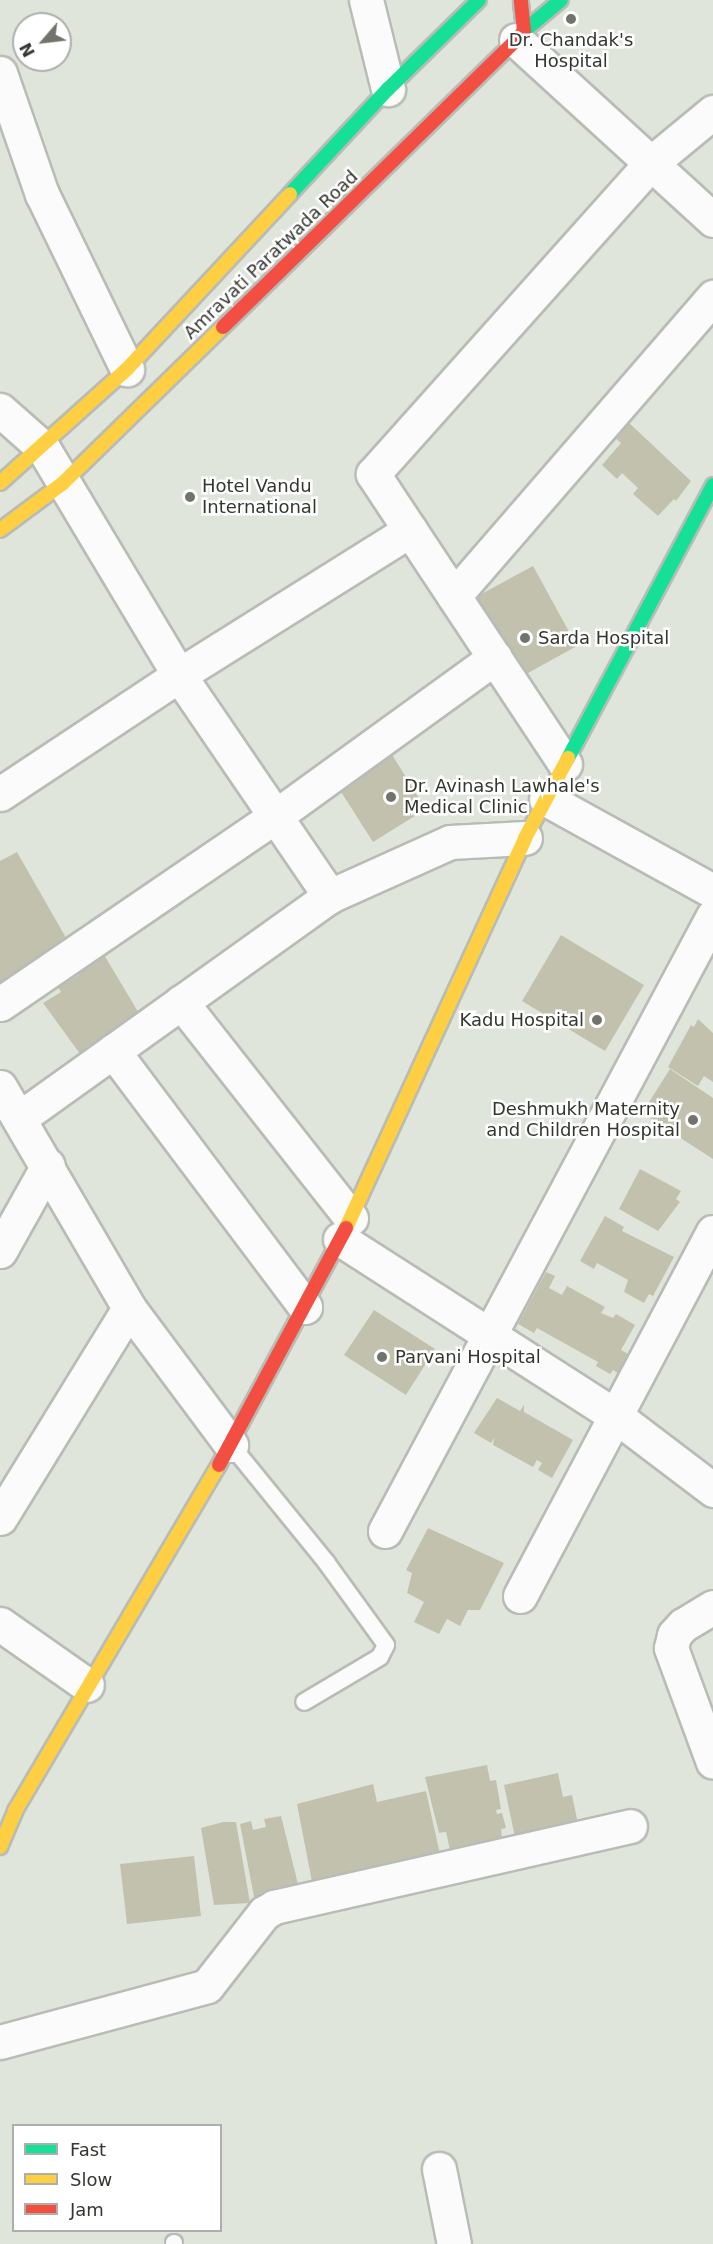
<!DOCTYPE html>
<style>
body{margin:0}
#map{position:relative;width:713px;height:2244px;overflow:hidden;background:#e0e5dc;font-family:"DejaVu Sans",sans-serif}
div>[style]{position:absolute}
.building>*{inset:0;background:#c1c1ad}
.roads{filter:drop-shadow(2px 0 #b8bcb6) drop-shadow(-2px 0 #b8bcb6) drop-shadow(0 2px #b8bcb6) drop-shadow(0 -2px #b8bcb6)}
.lane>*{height:16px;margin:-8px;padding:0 8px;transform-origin:8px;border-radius:8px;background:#fafbfa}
.street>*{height:33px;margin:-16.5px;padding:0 16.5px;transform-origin:16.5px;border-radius:16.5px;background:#fafbfa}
.fast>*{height:14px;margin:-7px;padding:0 7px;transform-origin:7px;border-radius:7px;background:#16e098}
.slow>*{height:14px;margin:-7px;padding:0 7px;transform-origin:7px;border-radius:7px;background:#ffcf43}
.jam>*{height:14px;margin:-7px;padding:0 7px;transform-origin:7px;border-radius:7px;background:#f24e42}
.dots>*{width:16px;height:16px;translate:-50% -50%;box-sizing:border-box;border:3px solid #fff;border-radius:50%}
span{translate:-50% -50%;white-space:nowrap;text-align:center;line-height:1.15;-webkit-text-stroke:5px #fff;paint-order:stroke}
.poi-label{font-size:18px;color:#333730}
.left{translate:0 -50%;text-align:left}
.right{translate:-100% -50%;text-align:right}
.street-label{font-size:18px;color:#333730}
.legend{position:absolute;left:12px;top:2124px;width:210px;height:108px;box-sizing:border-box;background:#fff;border:2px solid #adafac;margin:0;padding:8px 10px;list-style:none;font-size:18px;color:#333730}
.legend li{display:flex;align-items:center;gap:12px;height:30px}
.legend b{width:30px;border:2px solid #adafac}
.north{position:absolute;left:12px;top:12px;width:60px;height:60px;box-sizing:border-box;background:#fff;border:2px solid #adafac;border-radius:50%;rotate:242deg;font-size:16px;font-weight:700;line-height:24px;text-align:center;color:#333730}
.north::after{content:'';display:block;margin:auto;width:21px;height:27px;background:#70746c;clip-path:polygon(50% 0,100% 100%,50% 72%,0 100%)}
</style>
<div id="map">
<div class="building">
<div style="clip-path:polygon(627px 421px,691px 481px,676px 501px,674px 499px,658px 516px,633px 494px,638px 488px,622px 473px,617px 479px,602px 465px,621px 443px,613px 436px)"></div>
<div style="clip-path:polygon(533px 566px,577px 646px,519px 678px,474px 598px)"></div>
<div style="clip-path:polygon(389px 750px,426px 809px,373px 842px,336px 784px)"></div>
<div style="clip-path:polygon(17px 852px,69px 943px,0 983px,0 861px)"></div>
<div style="clip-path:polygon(561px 935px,644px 985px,605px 1051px,522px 1001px)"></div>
<div style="clip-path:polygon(103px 953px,143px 1020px,86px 1062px,43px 1003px,61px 992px,58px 987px,79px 975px,75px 969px)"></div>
<div style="clip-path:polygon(698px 1019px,713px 1033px,713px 1082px,704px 1076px,698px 1086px,668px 1067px,691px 1025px,694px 1027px)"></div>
<div style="clip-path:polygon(670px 1069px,713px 1098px,713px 1159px,642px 1113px)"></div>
<div style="clip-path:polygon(640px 1169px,681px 1191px,676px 1199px,680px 1202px,658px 1231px,619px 1209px)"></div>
<div style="clip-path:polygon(605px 1216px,624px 1227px,622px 1231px,674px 1257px,653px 1296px,649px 1294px,644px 1303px,624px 1292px,628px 1280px,597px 1263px,594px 1269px,580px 1261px)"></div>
<div style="clip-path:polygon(546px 1272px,555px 1276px,549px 1288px,562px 1295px,567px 1286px,605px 1307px,601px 1313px,613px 1318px,616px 1314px,635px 1325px,621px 1350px,630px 1355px,619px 1374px,613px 1370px,610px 1374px,596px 1366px,598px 1362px,537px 1328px,534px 1333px,518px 1324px)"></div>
<div style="clip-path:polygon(374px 1310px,435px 1349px,406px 1395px,344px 1355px)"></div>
<div style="clip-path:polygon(497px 1398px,520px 1411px,524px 1405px,524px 1412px,573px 1440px,552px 1478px,538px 1470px,542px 1463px,537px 1460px,533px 1467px,493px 1445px,494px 1438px,491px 1443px,474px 1433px)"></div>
<div style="clip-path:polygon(428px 1528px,504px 1563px,480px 1610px,468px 1610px,460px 1626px,447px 1619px,439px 1634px,414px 1622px,424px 1602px,407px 1593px,412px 1573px,406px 1570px)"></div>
<div style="clip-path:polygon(487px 1765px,490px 1781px,496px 1780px,501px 1809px,496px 1810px,497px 1814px,502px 1813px,506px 1828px,501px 1829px,502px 1837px,507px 1836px,510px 1850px,465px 1847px,450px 1850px,446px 1832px,439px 1833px,425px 1777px)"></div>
<div style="clip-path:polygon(558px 1773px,563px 1797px,572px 1795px,580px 1833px,517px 1847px,504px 1785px)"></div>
<div style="clip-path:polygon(373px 1784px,377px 1802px,426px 1791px,440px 1854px,312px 1882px,297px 1804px)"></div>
<div style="clip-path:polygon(281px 1816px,298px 1884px,291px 1886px,292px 1893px,255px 1902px,240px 1824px,251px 1821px,253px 1830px,266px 1827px,264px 1819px)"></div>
<div style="clip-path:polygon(223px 1822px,236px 1822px,250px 1903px,214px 1905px,201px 1828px)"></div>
<div style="clip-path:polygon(194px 1856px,201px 1916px,127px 1924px,120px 1864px)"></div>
</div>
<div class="roads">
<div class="lane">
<div style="left:231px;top:1445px;width:151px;rotate:50.9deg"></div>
<div style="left:326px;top:1562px;width:102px;rotate:54.1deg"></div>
<div style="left:386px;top:1645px;width:13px;rotate:117deg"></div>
<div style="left:380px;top:1657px;width:88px;rotate:149.4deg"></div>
<div style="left:174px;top:2243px;width:1px;rotate:90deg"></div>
</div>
<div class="street">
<div style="left:366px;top:0;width:92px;rotate:76.1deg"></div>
<div style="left:516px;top:40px;width:267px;rotate:42.4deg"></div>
<div style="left:0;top:73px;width:128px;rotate:70.9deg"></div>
<div style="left:42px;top:194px;width:195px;rotate:64.1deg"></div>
<div style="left:0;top:410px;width:57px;rotate:41.5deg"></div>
<div style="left:43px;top:448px;width:265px;rotate:59.1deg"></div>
<div style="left:179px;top:675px;width:268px;rotate:55.7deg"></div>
<div style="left:454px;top:596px;width:396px;rotate:-49.1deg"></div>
<div style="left:565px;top:764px;width:348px;rotate:-123.5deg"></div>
<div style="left:373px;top:474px;width:416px;rotate:-48.2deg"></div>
<div style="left:650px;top:164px;width:82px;rotate:-39.5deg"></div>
<div style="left:0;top:794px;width:215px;rotate:-33.6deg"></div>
<div style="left:179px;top:675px;width:273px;rotate:-32.1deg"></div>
<div style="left:546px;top:799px;width:191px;rotate:28.9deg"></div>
<div style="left:181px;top:1002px;width:275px;rotate:51.8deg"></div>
<div style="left:0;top:1004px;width:335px;rotate:-34.3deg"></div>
<div style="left:277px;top:815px;width:269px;rotate:-35.9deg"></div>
<div style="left:113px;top:1051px;width:320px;rotate:53.1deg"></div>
<div style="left:0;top:1087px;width:256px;rotate:59.7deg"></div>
<div style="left:129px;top:1308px;width:171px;rotate:53.3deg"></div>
<div style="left:21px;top:1117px;width:380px;rotate:-35.6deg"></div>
<div style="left:330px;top:896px;width:132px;rotate:-24.2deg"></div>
<div style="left:450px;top:842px;width:75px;rotate:-3.1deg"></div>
<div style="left:340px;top:1239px;width:329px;rotate:32.7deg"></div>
<div style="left:617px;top:1417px;width:121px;rotate:37.2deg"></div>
<div style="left:0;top:1251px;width:98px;rotate:-60.8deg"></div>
<div style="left:0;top:1518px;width:246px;rotate:-58.4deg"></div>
<div style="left:385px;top:1531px;width:697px;rotate:-61.93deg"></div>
<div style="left:520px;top:1596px;width:412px;rotate:-62.1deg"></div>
<div style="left:713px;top:1607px;width:35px;rotate:149deg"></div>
<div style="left:683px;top:1625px;width:13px;rotate:132deg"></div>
<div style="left:674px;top:1635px;width:13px;rotate:103deg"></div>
<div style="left:671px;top:1648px;width:121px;rotate:69.8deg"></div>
<div style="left:0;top:1624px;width:106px;rotate:35deg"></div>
<div style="left:0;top:2042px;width:214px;rotate:-15.1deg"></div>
<div style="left:207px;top:1986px;width:93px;rotate:-52deg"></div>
<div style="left:264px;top:1913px;width:12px;rotate:-31deg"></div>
<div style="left:274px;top:1907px;width:365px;rotate:-12.8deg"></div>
<div style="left:439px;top:2169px;width:76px;rotate:78.7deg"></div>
</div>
<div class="fast">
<div style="left:524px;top:31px;width:48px;rotate:-40deg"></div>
<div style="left:290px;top:194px;width:144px;rotate:-47deg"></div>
<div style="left:388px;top:89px;width:127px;rotate:-44.4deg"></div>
<div style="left:568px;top:758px;width:309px;rotate:-62deg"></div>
</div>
<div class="slow">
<div style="left:0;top:483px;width:171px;rotate:-41.9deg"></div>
<div style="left:127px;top:369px;width:239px;rotate:-47deg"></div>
<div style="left:0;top:530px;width:79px;rotate:-36.7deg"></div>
<div style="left:63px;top:483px;width:223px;rotate:-44.3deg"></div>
<div style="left:346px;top:1228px;width:429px;rotate:-65.3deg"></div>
<div style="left:525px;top:838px;width:91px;rotate:-61.7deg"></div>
<div style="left:0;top:1847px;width:39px;rotate:-67deg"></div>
<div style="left:15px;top:1811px;width:402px;rotate:-59.5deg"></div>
</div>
<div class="jam">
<div style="left:223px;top:327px;width:410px;rotate:-44.4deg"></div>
<div style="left:516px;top:40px;width:12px;rotate:-48deg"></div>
<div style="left:524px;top:31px;width:31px;rotate:-96deg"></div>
<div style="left:219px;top:1465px;width:269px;rotate:-61.8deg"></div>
</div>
</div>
<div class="dots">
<div style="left:571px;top:19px;background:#70746c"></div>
<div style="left:190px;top:497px;background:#70746c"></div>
<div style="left:525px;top:638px;background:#70746c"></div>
<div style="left:391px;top:797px;background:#70746c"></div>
<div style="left:597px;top:1020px;background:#70746c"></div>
<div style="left:693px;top:1120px;background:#70746c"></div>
<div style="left:382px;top:1357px;background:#70746c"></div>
</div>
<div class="poi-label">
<span style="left:571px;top:51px">Dr. Chandak's<br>Hospital</span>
<span class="left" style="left:202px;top:497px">Hotel Vandu<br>International</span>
<span class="left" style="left:538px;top:638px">Sarda Hospital</span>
<span class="left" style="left:404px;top:797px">Dr. Avinash Lawhale's<br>Medical Clinic</span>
<span class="right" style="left:584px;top:1020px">Kadu Hospital</span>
<span class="right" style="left:680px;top:1120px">Deshmukh Maternity<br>and Children Hospital</span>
<span class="left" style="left:395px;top:1357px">Parvani Hospital</span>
</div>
<div class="street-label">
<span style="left:271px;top:255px;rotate:-44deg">Amravati Paratwada Road</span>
</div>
<ul class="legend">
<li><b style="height:8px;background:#16e098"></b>Fast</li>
<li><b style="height:8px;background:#ffcf43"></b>Slow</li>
<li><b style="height:8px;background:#f24e42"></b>Jam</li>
</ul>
<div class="north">N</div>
</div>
